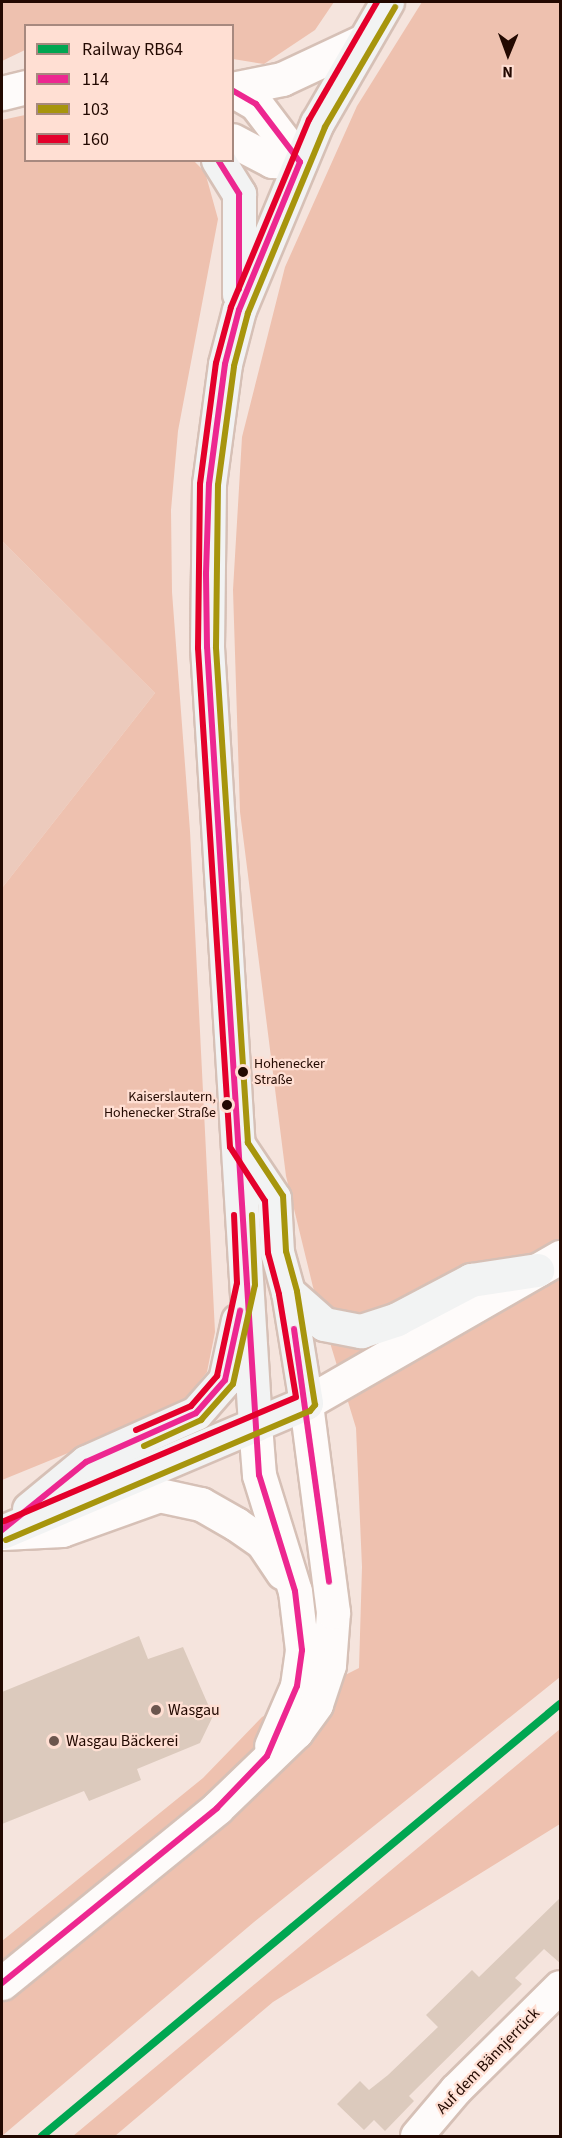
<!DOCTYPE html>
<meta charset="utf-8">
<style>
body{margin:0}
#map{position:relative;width:562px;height:2138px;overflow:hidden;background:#f5e4dd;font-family:"Source Sans 3",sans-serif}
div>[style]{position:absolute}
.green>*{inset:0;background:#eccabc}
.forest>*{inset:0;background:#eec1af}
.building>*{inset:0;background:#dccabd}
.roads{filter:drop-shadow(2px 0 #d6c0b6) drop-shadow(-2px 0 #d6c0b6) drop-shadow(0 2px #d6c0b6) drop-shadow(0 -2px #d6c0b6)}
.minor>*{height:32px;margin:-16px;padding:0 16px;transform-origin:16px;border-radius:16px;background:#fefbfa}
.tertiary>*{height:33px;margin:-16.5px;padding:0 16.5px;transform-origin:16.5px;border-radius:16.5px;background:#fefbfa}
.secondary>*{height:33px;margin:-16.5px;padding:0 16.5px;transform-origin:16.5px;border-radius:16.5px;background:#f2f3f3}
.bus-1>*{height:6px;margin:-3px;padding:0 3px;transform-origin:3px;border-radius:3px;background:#ed2790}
.bus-2>*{height:6px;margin:-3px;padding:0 3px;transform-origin:3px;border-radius:3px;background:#a7950d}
.bus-3>*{height:6px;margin:-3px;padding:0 3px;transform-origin:3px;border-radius:3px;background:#e4002b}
.rail-1>*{height:8px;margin:-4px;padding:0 4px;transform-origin:4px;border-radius:4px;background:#00a651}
.dots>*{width:16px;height:16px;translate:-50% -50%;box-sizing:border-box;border:3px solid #ffdfd3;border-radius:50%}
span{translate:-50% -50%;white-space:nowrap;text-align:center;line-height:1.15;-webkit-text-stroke:4.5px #ffdfd3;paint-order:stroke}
.bus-label{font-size:14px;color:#230901}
.left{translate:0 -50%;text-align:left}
.right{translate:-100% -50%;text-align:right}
.poi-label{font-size:16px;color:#230901}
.street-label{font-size:16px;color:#230901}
.frame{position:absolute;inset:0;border:3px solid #230901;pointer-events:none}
.legend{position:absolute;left:24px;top:24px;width:210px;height:138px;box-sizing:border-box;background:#ffdfd3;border:2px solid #a7897f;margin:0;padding:8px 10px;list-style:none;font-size:18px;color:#230901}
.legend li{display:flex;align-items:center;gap:12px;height:30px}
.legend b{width:30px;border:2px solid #a7897f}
.north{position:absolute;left:478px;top:24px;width:60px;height:60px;-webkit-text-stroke:4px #ffdfd3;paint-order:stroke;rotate:181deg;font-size:16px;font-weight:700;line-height:24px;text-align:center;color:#230901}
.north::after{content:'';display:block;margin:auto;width:21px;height:27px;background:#230901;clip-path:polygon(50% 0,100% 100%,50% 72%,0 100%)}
</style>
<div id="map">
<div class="green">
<div style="clip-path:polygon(2px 541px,155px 693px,2px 888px)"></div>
</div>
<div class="forest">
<div style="clip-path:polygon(2px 2px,334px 2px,315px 30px,264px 64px,233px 59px,232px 26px,26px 26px,25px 50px,2px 61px)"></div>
<div style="clip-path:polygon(422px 2px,560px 2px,560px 1677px,254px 1922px,2px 2136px,2px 1941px,203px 1778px,262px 1717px,359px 1668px,362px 1567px,356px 1428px,313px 1287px,286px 1176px,240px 812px,233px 590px,242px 437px,285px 267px,357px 106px)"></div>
<div style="clip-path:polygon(25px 115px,26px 160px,194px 161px,205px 172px,218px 219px,178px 431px,171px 510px,172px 592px,190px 831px,215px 1332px,207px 1372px,185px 1399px,154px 1418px,2px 1480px,2px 888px,155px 693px,2px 541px,2px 120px)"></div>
<div style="clip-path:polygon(560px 1729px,560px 1824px,273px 2002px,115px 2136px,73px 2136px)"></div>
</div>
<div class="building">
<div style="clip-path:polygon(139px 1636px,148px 1659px,183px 1647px,213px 1716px,200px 1743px,137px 1769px,141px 1780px,89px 1801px,84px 1791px,2px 1824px,2px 1692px)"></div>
<div style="clip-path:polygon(561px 1897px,561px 1964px,544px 1949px,515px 1978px,522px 1984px,409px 2096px,414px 2101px,385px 2131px,374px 2120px,364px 2130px,337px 2104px,360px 2081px,369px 2090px,388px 2075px,438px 2027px,426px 2015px,472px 1970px,479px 1977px)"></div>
</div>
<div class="roads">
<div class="minor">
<div style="left:417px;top:2136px;width:60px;rotate:-49.7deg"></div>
<div style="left:456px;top:2090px;width:146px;rotate:-44.7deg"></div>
</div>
<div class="tertiary">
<div style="left:232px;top:89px;width:51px;rotate:-11.3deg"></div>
<div style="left:282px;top:79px;width:89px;rotate:-25.1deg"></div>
<div style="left:232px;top:90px;width:28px;rotate:30deg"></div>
<div style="left:256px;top:104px;width:73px;rotate:52.8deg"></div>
<div style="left:300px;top:162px;width:28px;rotate:-178deg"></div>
<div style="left:272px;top:161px;width:45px;rotate:-152.3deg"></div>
<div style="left:2px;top:93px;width:25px;rotate:-14deg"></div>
<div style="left:255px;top:1425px;width:50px;rotate:85.4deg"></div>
<div style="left:259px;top:1475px;width:121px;rotate:72.8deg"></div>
<div style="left:295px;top:1591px;width:59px;rotate:83.2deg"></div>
<div style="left:302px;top:1650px;width:36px;rotate:98deg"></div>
<div style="left:297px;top:1686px;width:65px;rotate:113.4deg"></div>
<div style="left:3px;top:1533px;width:59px;rotate:-2.9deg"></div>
<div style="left:62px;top:1530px;width:103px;rotate:-19.8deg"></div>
<div style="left:159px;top:1495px;width:43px;rotate:12.1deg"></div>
<div style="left:201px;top:1504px;width:40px;rotate:29.7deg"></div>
<div style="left:236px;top:1524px;width:32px;rotate:35deg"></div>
<div style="left:262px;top:1542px;width:37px;rotate:56deg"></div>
<div style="left:2px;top:1983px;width:277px;rotate:-39.1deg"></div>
<div style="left:217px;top:1808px;width:110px;rotate:-43.9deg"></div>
<div style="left:296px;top:1732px;width:34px;rotate:-54deg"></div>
<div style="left:316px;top:1704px;width:41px;rotate:-71.6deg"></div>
<div style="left:329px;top:1665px;width:53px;rotate:-85.7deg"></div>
<div style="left:333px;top:1612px;width:211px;rotate:-97.4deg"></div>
<div style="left:306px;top:1403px;width:293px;rotate:-29.9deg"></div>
</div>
<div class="secondary">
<div style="left:218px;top:160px;width:40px;rotate:58deg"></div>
<div style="left:239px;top:194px;width:100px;rotate:90deg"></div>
<div style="left:288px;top:1292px;width:48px;rotate:41.6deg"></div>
<div style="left:324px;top:1324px;width:38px;rotate:11deg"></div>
<div style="left:361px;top:1331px;width:38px;rotate:-18deg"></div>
<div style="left:397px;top:1319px;width:84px;rotate:-27.8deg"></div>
<div style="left:471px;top:1280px;width:67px;rotate:-8.6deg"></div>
<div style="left:255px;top:1425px;width:779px;rotate:-93.53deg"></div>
<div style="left:207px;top:647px;width:163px;rotate:-89.3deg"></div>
<div style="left:209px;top:484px;width:121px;rotate:-82.4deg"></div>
<div style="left:225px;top:364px;width:56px;rotate:-75.5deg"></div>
<div style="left:239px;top:310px;width:203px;rotate:-67.4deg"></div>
<div style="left:317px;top:123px;width:140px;rotate:-60deg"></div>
<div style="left:29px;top:1509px;width:74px;rotate:-39.5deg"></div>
<div style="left:86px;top:1462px;width:120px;rotate:-24deg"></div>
<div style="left:196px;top:1413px;width:44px;rotate:-48.7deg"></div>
<div style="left:225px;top:1380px;width:61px;rotate:-77.8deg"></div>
<div style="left:2px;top:1532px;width:330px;rotate:-23deg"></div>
<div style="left:306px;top:1403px;width:112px;rotate:-99.2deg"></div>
<div style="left:288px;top:1292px;width:41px;rotate:-105.4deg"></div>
<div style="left:277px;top:1252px;width:54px;rotate:-93.2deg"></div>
<div style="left:274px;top:1198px;width:63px;rotate:-123.9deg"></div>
</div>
</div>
<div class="bus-1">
<div style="left:218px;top:160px;width:40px;rotate:58deg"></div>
<div style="left:239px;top:194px;width:95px;rotate:90deg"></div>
<div style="left:294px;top:1329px;width:255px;rotate:82.1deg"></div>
<div style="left:2px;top:1530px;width:108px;rotate:-39deg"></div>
<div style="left:86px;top:1462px;width:120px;rotate:-24deg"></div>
<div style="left:196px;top:1413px;width:44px;rotate:-48.7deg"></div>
<div style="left:225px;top:1380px;width:71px;rotate:-77.7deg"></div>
<div style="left:2px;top:1983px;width:277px;rotate:-39.1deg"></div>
<div style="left:217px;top:1808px;width:72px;rotate:-46.1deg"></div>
<div style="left:267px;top:1756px;width:76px;rotate:-66.8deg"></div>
<div style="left:297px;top:1686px;width:36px;rotate:-82deg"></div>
<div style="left:302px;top:1650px;width:59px;rotate:-96.8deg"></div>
<div style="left:295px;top:1591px;width:121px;rotate:-107.2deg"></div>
<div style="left:259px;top:1475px;width:830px;rotate:-93.59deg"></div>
<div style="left:207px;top:647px;width:74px;rotate:-90.8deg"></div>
<div style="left:206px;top:573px;width:89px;rotate:-88.1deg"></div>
<div style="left:209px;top:484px;width:121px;rotate:-82.4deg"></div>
<div style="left:225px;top:364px;width:56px;rotate:-75.5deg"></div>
<div style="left:239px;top:310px;width:160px;rotate:-67.6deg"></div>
<div style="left:300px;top:162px;width:73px;rotate:-127.2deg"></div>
<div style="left:256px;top:104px;width:28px;rotate:-150deg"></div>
</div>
<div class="bus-2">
<div style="left:144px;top:1446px;width:63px;rotate:-24.5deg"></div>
<div style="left:201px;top:1420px;width:48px;rotate:-48.4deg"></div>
<div style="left:233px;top:1384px;width:101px;rotate:-77.5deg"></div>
<div style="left:255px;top:1285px;width:70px;rotate:-92.5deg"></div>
<div style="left:6px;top:1540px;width:330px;rotate:-23deg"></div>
<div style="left:310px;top:1411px;width:8px;rotate:-50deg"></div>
<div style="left:315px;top:1405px;width:115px;rotate:-99deg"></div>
<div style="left:297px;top:1291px;width:41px;rotate:-105.4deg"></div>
<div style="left:286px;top:1251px;width:55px;rotate:-93.1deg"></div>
<div style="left:283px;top:1196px;width:64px;rotate:-123.4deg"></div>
<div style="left:248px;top:1143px;width:497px;rotate:-93.7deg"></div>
<div style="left:216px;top:647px;width:162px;rotate:-89.3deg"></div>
<div style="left:218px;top:485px;width:120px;rotate:-82.3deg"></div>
<div style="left:234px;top:366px;width:55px;rotate:-75.2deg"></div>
<div style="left:248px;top:313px;width:201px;rotate:-67.5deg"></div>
<div style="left:325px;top:127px;width:139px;rotate:-59.7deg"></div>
</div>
<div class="bus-3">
<div style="left:136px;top:1430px;width:60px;rotate:-23.6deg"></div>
<div style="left:191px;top:1406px;width:40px;rotate:-49deg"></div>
<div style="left:217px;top:1376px;width:95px;rotate:-77.9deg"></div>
<div style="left:237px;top:1283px;width:68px;rotate:-92.5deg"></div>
<div style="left:2px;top:1522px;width:319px;rotate:-23deg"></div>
<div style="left:296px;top:1397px;width:104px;rotate:-99.4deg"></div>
<div style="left:279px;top:1294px;width:42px;rotate:-105deg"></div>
<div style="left:268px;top:1253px;width:52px;rotate:-93.3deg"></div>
<div style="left:265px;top:1201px;width:64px;rotate:-122.9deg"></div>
<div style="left:230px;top:1147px;width:500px;rotate:-93.67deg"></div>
<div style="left:198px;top:648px;width:164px;rotate:-89.3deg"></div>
<div style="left:200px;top:484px;width:122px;rotate:-82.5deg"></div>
<div style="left:216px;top:363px;width:58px;rotate:-75deg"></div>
<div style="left:231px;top:307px;width:203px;rotate:-67.4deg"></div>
<div style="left:309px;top:120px;width:136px;rotate:-60deg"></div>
</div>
<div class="rail-1">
<div style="left:42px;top:2136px;width:674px;rotate:-39.83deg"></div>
</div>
<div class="dots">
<div style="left:243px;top:1072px;background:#230901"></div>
<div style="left:227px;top:1105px;background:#230901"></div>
<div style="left:156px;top:1710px;background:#6c564e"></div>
<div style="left:54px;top:1741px;background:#6c564e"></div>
</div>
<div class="bus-label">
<span class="left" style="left:254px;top:1072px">Hohenecker<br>Straße</span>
<span class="right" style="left:216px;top:1105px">Kaiserslautern,<br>Hohenecker Straße</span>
</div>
<div class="poi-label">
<span class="left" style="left:168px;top:1710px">Wasgau</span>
<span class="left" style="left:66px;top:1741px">Wasgau Bäckerei</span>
</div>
<div class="street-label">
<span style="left:488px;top:2061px;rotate:-46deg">Auf dem Bännjerrück</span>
</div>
<div class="frame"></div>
<ul class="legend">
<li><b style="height:8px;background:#00a651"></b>Railway RB64</li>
<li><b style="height:8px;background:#ed2790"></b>114</li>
<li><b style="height:8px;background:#a7950d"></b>103</li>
<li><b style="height:8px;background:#e4002b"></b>160</li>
</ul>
<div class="north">N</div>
</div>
